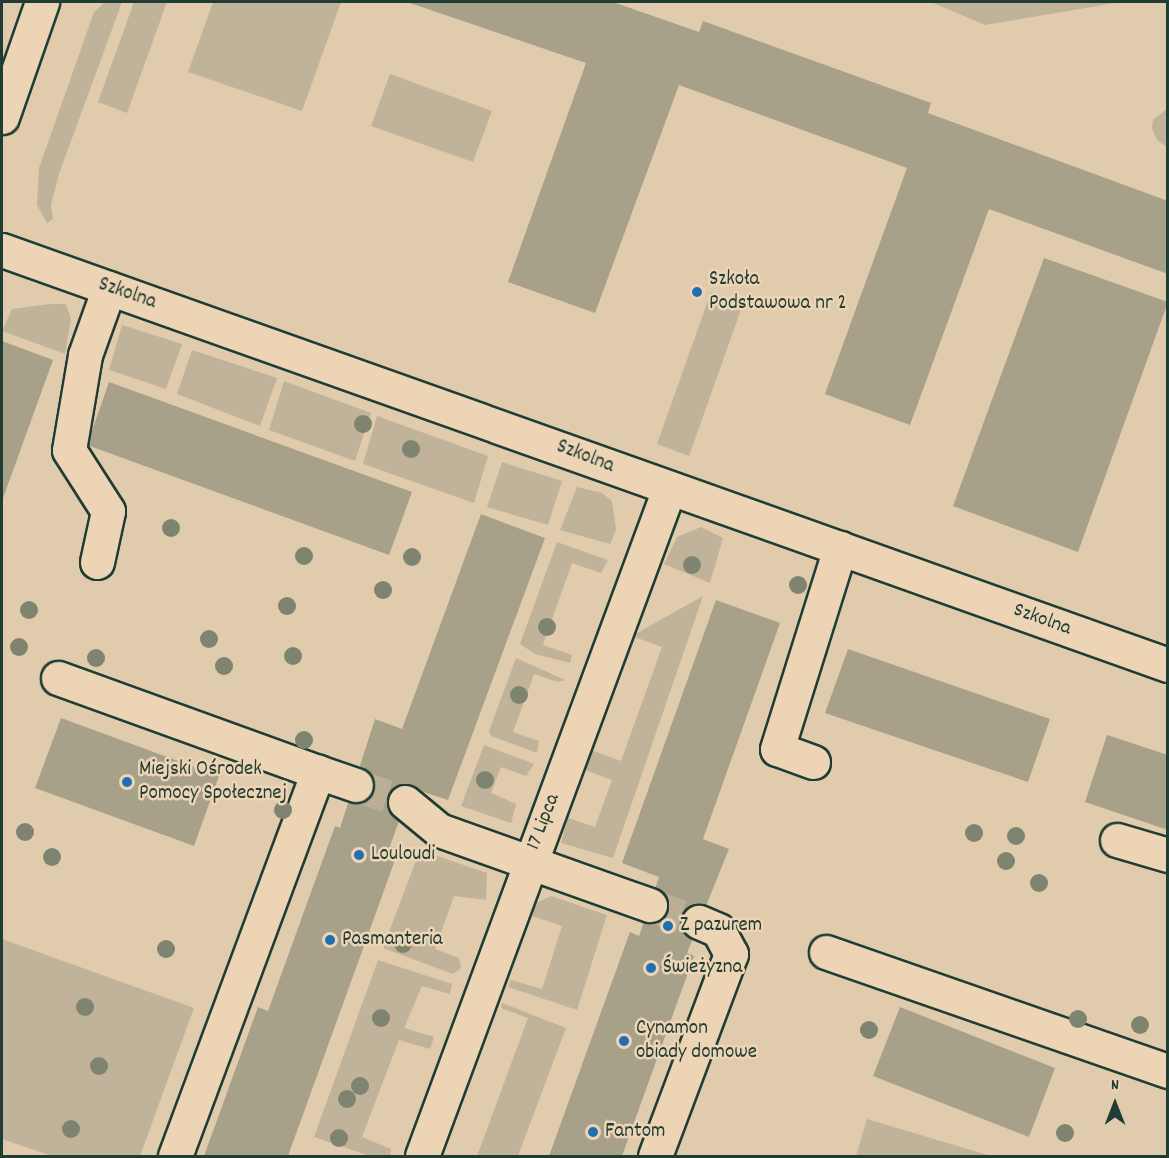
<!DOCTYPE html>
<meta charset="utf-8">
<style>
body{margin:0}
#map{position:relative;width:1169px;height:1158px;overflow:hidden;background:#e1cbad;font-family:Dekko,sans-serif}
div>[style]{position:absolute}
.green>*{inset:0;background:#c0b399}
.building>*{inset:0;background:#a7a18a}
.minor-tunnel>*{height:33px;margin-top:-16.5px;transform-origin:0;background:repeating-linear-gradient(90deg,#baaf95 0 33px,transparent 0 49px)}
.roads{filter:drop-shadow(2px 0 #1f3d34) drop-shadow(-2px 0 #1f3d34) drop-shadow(0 2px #1f3d34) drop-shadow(0 -2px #1f3d34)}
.minor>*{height:33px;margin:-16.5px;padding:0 16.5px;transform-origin:16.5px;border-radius:16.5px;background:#edd4b5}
.trees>*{width:18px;height:18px;margin:-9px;border-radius:50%;background:#7f8470}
.dots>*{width:16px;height:16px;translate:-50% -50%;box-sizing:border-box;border:3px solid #edd4b5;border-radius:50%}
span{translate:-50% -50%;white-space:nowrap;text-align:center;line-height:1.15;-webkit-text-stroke:5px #edd4b5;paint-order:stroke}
.poi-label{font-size:21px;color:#1f3d34}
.left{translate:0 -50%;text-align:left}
.street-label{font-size:21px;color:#1f3d34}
.frame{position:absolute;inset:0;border:3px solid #1f3d34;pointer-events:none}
.north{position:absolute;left:1085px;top:1074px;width:60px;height:60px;-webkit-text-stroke:4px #edd4b5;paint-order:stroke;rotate:0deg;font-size:16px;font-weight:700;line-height:24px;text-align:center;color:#1f3d34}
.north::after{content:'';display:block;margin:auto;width:21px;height:27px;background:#1f3d34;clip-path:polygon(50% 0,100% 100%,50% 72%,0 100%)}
</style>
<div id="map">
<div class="green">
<div style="clip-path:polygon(105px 2px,122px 2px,59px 174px,51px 205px,53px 219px,47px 223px,37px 205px,39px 168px,94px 12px)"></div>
<div style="clip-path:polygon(134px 2px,167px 2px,127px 113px,98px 102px)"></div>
<div style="clip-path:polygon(213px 2px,341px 2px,302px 111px,188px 72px)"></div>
<div style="clip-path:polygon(931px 2px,1121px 2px,985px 25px)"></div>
<div style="clip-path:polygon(390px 74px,492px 111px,473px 162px,371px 126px)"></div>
<div style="clip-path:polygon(1167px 109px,1168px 147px,1167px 147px,1157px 140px,1152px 128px,1153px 120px)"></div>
<div style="clip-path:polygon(711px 292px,743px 304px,689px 456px,657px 444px)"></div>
<div style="clip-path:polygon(50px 304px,66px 304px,71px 319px,65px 354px,2px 331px,12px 309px)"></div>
<div style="clip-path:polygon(122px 325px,182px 344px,166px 389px,109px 370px)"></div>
<div style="clip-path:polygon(192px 350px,277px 378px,260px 426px,177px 394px)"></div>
<div style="clip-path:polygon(284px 381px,371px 413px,355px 461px,269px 430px)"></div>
<div style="clip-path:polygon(377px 416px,488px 456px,474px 503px,363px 464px)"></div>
<div style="clip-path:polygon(502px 462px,562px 481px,548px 525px,487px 507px)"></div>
<div style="clip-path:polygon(577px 487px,602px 493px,612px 501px,616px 530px,610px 544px,560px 530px)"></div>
<div style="clip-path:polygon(701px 527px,723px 538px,710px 583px,664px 564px,677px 537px)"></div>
<div style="clip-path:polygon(557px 542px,608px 560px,601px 573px,572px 563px,543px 645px,572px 655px,570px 663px,535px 654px,520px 644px)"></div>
<div style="clip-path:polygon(703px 596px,613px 858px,561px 843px,568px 818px,595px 827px,612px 780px,585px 770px,591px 750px,621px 761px,662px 647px,632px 636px)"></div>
<div style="clip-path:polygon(516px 658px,565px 680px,558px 682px,534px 674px,513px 732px,539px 741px,537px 753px,491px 736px,489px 731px)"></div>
<div style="clip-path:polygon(484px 745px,534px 764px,526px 776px,501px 767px,491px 793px,516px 804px,511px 823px,461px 806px)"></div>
<div style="clip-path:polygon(420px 850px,487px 873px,486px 900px,454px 896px,435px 949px,459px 958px,461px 968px,453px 974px,383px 948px)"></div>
<div style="clip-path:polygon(551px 896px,607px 915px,577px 1010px,508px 987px,511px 980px,542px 989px,562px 926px,532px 916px,536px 903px)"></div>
<div style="clip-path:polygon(2px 939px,194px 1008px,140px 1156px,52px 1156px,2px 1139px)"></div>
<div style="clip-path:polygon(378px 960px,452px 984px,450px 994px,422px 986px,404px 1028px,434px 1037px,430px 1049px,399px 1040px,362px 1137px,391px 1149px,390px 1156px,370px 1156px,314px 1137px)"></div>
<div style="clip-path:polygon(502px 1003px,566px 1028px,518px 1156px,477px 1156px,528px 1018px,501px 1008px)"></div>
<div style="clip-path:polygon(867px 1119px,991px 1156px,856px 1156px)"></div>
</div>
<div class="building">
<div style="clip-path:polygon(407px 2px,613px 2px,699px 32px,703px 21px,931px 103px,928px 113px,1168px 201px,1168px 274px,989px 209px,910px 425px,825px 394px,907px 168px,679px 85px,595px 313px,508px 282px,586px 63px)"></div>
<div style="clip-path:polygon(1044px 258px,1168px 302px,1078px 552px,953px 506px)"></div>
<div style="clip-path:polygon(2px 341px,53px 360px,2px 501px)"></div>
<div style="clip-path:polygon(109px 382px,412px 492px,389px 555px,87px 445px)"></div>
<div style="clip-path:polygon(481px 514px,545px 538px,448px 800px,411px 788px,390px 846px,399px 849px,288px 1156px,204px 1156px,258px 1007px,268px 1011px,335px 826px,340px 828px,375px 719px,402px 729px)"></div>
<div style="clip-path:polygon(716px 600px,780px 623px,703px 839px,729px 849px,687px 953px,694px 956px,622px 1156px,549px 1156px,630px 932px,639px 936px,657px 883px,659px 877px,622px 863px)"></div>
<div style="clip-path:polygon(848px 649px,1050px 719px,1028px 782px,825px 713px)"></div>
<div style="clip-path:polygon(61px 718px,219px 776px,194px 846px,35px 788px)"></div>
<div style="clip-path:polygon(1107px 735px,1168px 755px,1168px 830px,1085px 802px)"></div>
<div style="clip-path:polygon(900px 1007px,1055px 1068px,1029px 1137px,873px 1076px)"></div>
</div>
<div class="minor-tunnel">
<div style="left:356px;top:785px;width:52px;rotate:19.1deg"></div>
<div style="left:650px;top:905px;width:52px;rotate:19.1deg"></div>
</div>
<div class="roads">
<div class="minor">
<div style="left:2px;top:117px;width:122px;rotate:-70.8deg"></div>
<div style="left:2px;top:250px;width:1238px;rotate:19.59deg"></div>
<div style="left:97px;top:562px;width:52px;rotate:-77.8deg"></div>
<div style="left:108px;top:511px;width:72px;rotate:-122.6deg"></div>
<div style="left:69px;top:450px;width:96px;rotate:-80.4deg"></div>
<div style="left:85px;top:355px;width:71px;rotate:-70.3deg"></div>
<div style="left:58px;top:678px;width:276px;rotate:19.9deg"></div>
<div style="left:813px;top:762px;width:38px;rotate:-160deg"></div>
<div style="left:777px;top:749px;width:211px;rotate:-72.6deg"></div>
<div style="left:405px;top:802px;width:44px;rotate:39.5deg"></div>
<div style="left:439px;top:830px;width:224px;rotate:19.6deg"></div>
<div style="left:1117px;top:840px;width:53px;rotate:16.4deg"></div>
<div style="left:826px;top:952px;width:362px;rotate:19.2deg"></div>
<div style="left:175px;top:1156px;width:410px;rotate:-69.6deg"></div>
<div style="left:318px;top:772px;width:40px;rotate:18.9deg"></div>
<div style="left:422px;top:1156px;width:711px;rotate:-69.68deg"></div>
<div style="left:655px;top:1156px;width:216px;rotate:-69.4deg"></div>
<div style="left:731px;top:954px;width:27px;rotate:-118deg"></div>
<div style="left:718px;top:930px;width:21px;rotate:-157deg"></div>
</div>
</div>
<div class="trees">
<div style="left:363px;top:424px"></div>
<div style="left:411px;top:449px"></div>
<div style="left:171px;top:528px"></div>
<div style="left:304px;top:556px"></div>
<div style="left:412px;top:557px"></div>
<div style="left:692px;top:565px"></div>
<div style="left:798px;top:585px"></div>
<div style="left:383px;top:590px"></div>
<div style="left:287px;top:606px"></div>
<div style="left:29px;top:610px"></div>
<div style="left:547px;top:627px"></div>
<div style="left:209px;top:639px"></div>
<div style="left:19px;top:647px"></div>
<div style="left:293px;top:656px"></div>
<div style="left:96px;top:658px"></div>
<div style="left:224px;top:666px"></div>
<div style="left:519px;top:695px"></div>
<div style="left:304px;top:740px"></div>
<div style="left:485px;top:780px"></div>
<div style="left:283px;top:810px"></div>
<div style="left:25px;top:832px"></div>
<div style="left:974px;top:833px"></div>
<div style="left:1016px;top:836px"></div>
<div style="left:52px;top:857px"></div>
<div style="left:1006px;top:861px"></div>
<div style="left:1039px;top:883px"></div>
<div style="left:403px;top:944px"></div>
<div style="left:166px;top:949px"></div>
<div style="left:85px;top:1007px"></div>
<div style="left:381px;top:1018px"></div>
<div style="left:1078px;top:1019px"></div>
<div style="left:1140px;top:1025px"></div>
<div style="left:869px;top:1030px"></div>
<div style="left:99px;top:1066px"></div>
<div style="left:360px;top:1086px"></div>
<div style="left:347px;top:1099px"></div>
<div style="left:71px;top:1129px"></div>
<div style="left:1065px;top:1133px"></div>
<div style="left:339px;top:1138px"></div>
</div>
<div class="dots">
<div style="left:697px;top:292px;background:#1f6fb2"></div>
<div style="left:127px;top:782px;background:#1f6fb2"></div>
<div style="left:359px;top:855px;background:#1f6fb2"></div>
<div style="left:668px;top:926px;background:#1f6fb2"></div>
<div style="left:330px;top:940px;background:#1f6fb2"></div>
<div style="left:651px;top:968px;background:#1f6fb2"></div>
<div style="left:624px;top:1041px;background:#1f6fb2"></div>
<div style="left:593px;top:1132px;background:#1f6fb2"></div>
</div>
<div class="poi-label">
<span class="left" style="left:709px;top:292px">Szkoła<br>Podstawowa nr 2</span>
<span class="left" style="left:139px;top:782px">Miejski Ośrodek<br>Pomocy Społecznej</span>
<span class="left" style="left:371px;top:855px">Louloudi</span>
<span class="left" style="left:680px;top:926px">Z pazurem</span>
<span class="left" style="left:342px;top:940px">Pasmanteria</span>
<span class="left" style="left:663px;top:968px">Świeżyzna</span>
<span class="left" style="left:636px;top:1041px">Cynamon<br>obiady domowe</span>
<span class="left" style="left:605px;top:1132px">Fantom</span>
</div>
<div class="street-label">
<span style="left:127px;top:294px;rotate:19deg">Szkolna</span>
<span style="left:585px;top:457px;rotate:21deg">Szkolna</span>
<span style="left:1042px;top:620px;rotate:20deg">Szkolna</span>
<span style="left:544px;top:822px;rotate:-69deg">17 Lipca</span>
</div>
<div class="frame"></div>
<div class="north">N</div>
</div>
